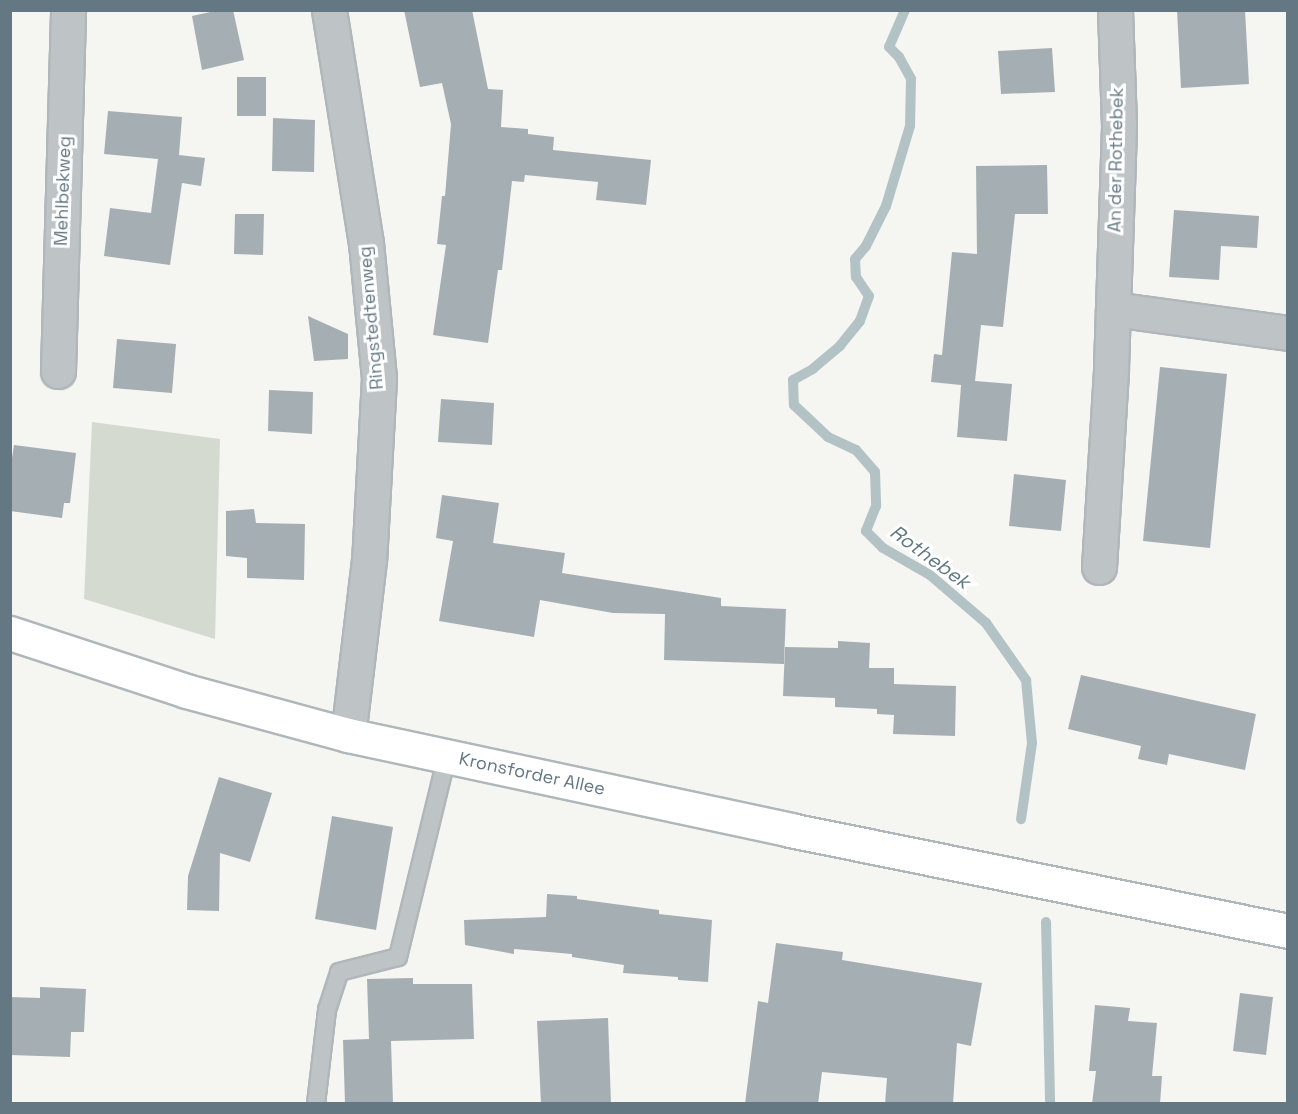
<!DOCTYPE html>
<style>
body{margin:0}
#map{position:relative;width:1298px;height:1114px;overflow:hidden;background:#f5f5f1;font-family:"Space Grotesk",sans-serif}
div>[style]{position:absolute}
.green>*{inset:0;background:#d5dad1}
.stream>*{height:10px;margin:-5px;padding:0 5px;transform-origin:5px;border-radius:5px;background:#b3c3c5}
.building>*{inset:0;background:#a5afb3}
.roads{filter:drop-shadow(2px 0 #b0b7ba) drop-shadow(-2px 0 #b0b7ba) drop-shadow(0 2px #b0b7ba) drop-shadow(0 -2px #b0b7ba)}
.lane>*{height:16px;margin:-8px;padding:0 8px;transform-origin:8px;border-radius:8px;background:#bec3c6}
.street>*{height:33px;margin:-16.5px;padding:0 16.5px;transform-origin:16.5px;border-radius:16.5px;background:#bec3c6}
.secondary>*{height:33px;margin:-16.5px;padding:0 16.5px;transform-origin:16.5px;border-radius:16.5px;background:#fff}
span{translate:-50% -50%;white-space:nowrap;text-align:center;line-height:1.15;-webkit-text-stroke:6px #fff;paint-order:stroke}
.street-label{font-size:18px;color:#647883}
.water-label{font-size:20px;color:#5f7b80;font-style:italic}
.frame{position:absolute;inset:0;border:12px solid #647883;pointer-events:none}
</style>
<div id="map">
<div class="green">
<div style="clip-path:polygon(92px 422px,220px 439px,215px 639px,84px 599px)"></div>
</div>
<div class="stream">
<div style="left:905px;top:10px;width:40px;rotate:113.4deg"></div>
<div style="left:889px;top:47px;width:14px;rotate:45deg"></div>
<div style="left:899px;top:57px;width:25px;rotate:61deg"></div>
<div style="left:911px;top:79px;width:47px;rotate:91.2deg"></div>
<div style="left:910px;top:126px;width:84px;rotate:106.7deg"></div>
<div style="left:886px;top:206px;width:45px;rotate:116.6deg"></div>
<div style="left:866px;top:246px;width:17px;rotate:130deg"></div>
<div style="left:855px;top:259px;width:18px;rotate:87deg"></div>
<div style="left:856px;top:277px;width:23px;rotate:56deg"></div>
<div style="left:869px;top:296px;width:27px;rotate:110deg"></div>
<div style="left:860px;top:321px;width:32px;rotate:129deg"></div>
<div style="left:840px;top:346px;width:35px;rotate:140deg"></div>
<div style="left:813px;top:369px;width:23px;rotate:151deg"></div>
<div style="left:793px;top:380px;width:25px;rotate:88deg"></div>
<div style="left:794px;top:405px;width:47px;rotate:43.3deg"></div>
<div style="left:828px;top:437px;width:31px;rotate:25deg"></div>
<div style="left:856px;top:450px;width:29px;rotate:49deg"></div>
<div style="left:875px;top:472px;width:34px;rotate:88deg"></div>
<div style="left:876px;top:506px;width:27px;rotate:112deg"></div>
<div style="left:866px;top:531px;width:24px;rotate:45deg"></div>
<div style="left:883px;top:548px;width:54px;rotate:29.9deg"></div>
<div style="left:930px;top:575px;width:74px;rotate:40.6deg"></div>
<div style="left:986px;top:623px;width:70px;rotate:54.9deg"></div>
<div style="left:1026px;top:680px;width:63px;rotate:84.6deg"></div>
<div style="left:1032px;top:743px;width:77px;rotate:98.2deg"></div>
<div style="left:1046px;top:922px;width:182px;rotate:88.7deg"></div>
</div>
<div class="building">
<div style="clip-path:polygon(219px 10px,233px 10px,244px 60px,202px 70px,192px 16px)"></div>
<div style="clip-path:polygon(404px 10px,472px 10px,488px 89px,503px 90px,501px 127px,528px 129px,528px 134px,554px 137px,553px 150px,651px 160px,646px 205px,596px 200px,598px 182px,525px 175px,524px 182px,512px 181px,502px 270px,498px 270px,488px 343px,433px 335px,446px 245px,437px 244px,442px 196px,445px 196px,451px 124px,442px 83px,420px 87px)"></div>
<div style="clip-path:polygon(1177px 10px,1245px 10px,1249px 84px,1181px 88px)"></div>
<div style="clip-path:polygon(1052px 48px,1055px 92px,1001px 94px,998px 51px)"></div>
<div style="clip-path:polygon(237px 77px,266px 77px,266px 116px,237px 116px)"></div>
<div style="clip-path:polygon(108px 111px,182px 117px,179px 155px,205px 158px,201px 186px,182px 183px,170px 265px,104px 256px,110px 208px,151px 213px,158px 159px,104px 154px)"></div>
<div style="clip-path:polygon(273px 118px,315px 120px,314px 172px,272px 171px)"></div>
<div style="clip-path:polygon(1047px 165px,1048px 214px,1015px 214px,1003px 327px,981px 325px,975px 381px,1012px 384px,1007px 441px,957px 437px,961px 385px,931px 382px,934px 354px,942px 355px,952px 252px,977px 254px,976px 166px)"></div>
<div style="clip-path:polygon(1174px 210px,1259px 216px,1257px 248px,1221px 246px,1219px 280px,1169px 277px)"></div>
<div style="clip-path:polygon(235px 214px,264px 214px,263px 255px,234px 254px)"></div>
<div style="clip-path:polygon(308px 316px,348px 334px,348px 359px,314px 361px)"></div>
<div style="clip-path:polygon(117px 339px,176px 344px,172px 393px,113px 388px)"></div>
<div style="clip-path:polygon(1160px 367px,1227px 374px,1210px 548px,1143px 541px)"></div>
<div style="clip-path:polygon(269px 390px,313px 392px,312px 434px,268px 431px)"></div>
<div style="clip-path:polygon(441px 399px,494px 403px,492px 445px,438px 442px)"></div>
<div style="clip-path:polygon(14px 445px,76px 453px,70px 503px,64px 503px,62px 518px,10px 511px,10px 470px)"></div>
<div style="clip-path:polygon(1014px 474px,1066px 480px,1061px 531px,1009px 526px)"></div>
<div style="clip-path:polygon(442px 495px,499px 503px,493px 543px,565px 553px,562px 573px,721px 598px,721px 606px,786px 609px,784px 664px,664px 660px,665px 614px,613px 613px,540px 600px,534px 637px,439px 621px,453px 541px,436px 538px)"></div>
<div style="clip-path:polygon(254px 509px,256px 523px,305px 524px,304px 580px,247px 578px,247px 558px,226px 556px,226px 511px)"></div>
<div style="clip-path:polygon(838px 641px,870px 643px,869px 668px,894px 668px,894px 684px,956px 686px,955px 736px,893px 734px,894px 715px,877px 714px,877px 709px,835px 707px,835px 698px,783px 696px,785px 647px,838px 648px)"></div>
<div style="clip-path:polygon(1081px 675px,1256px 714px,1245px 770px,1169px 754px,1167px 765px,1138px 759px,1141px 746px,1068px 729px)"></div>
<div style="clip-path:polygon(219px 777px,272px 793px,250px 862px,220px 853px,219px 911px,187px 910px,188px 876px)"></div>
<div style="clip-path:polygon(332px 816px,393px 827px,376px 930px,315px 919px)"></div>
<div style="clip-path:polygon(547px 894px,577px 896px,577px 899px,659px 910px,659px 914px,712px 920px,708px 982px,678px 980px,678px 977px,623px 973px,624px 965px,572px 957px,572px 954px,514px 949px,514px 954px,465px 945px,464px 920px,546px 917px)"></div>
<div style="clip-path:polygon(776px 943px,843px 952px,842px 960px,982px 983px,971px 1046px,957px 1043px,953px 1104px,885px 1104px,887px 1078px,822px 1072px,818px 1104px,745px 1104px,758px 1001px,768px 1003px)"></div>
<div style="clip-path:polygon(413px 978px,413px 984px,472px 984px,474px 1039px,391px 1041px,393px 1104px,345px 1104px,343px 1040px,369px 1039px,367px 979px)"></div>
<div style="clip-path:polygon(40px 987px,86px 989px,84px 1032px,71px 1032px,70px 1057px,10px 1055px,10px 997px,40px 998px)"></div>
<div style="clip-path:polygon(1240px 993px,1273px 997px,1266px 1055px,1233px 1051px)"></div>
<div style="clip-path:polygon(1095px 1005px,1130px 1008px,1128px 1021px,1157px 1023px,1152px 1076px,1162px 1076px,1160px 1104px,1092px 1104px,1096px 1071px,1089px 1071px)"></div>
<div style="clip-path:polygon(608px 1018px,611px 1104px,541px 1104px,537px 1021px)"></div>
</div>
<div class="roads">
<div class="lane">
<div style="left:316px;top:1104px;width:95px;rotate:-83.3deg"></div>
<div style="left:327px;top:1010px;width:40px;rotate:-72deg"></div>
<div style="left:339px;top:972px;width:61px;rotate:-14.3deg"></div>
<div style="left:398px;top:957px;width:207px;rotate:-76.3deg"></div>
</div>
<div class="street">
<div style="left:329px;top:10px;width:236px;rotate:81deg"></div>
<div style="left:366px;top:243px;width:136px;rotate:84.5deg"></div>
<div style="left:379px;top:378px;width:182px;rotate:93.1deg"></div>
<div style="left:369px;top:560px;width:176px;rotate:96.8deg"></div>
<div style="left:1113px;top:309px;width:177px;rotate:7.8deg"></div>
<div style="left:58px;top:371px;width:361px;rotate:-88.4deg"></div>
<div style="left:1099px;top:567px;width:199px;rotate:-86.5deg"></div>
<div style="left:1111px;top:368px;width:243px;rotate:-88.1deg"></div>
<div style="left:1119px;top:125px;width:115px;rotate:-92deg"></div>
</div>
<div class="secondary">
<div style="left:10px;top:633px;width:185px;rotate:18.2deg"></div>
<div style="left:186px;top:691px;width:168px;rotate:15.2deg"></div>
<div style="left:348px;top:735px;width:452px;rotate:12.1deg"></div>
<div style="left:790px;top:830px;width:508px;rotate:11.46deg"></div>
</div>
</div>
<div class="street-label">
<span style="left:1116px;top:160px;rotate:-89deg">An der Rothebek</span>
<span style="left:63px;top:191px;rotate:-88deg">Mehlbekweg</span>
<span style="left:371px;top:318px;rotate:-95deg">Ringstedtenweg</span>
<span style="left:532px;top:774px;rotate:12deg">Kronsforder Allee</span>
</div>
<div class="water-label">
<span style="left:930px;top:557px;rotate:36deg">Rothebek</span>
</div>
<div class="frame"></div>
</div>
